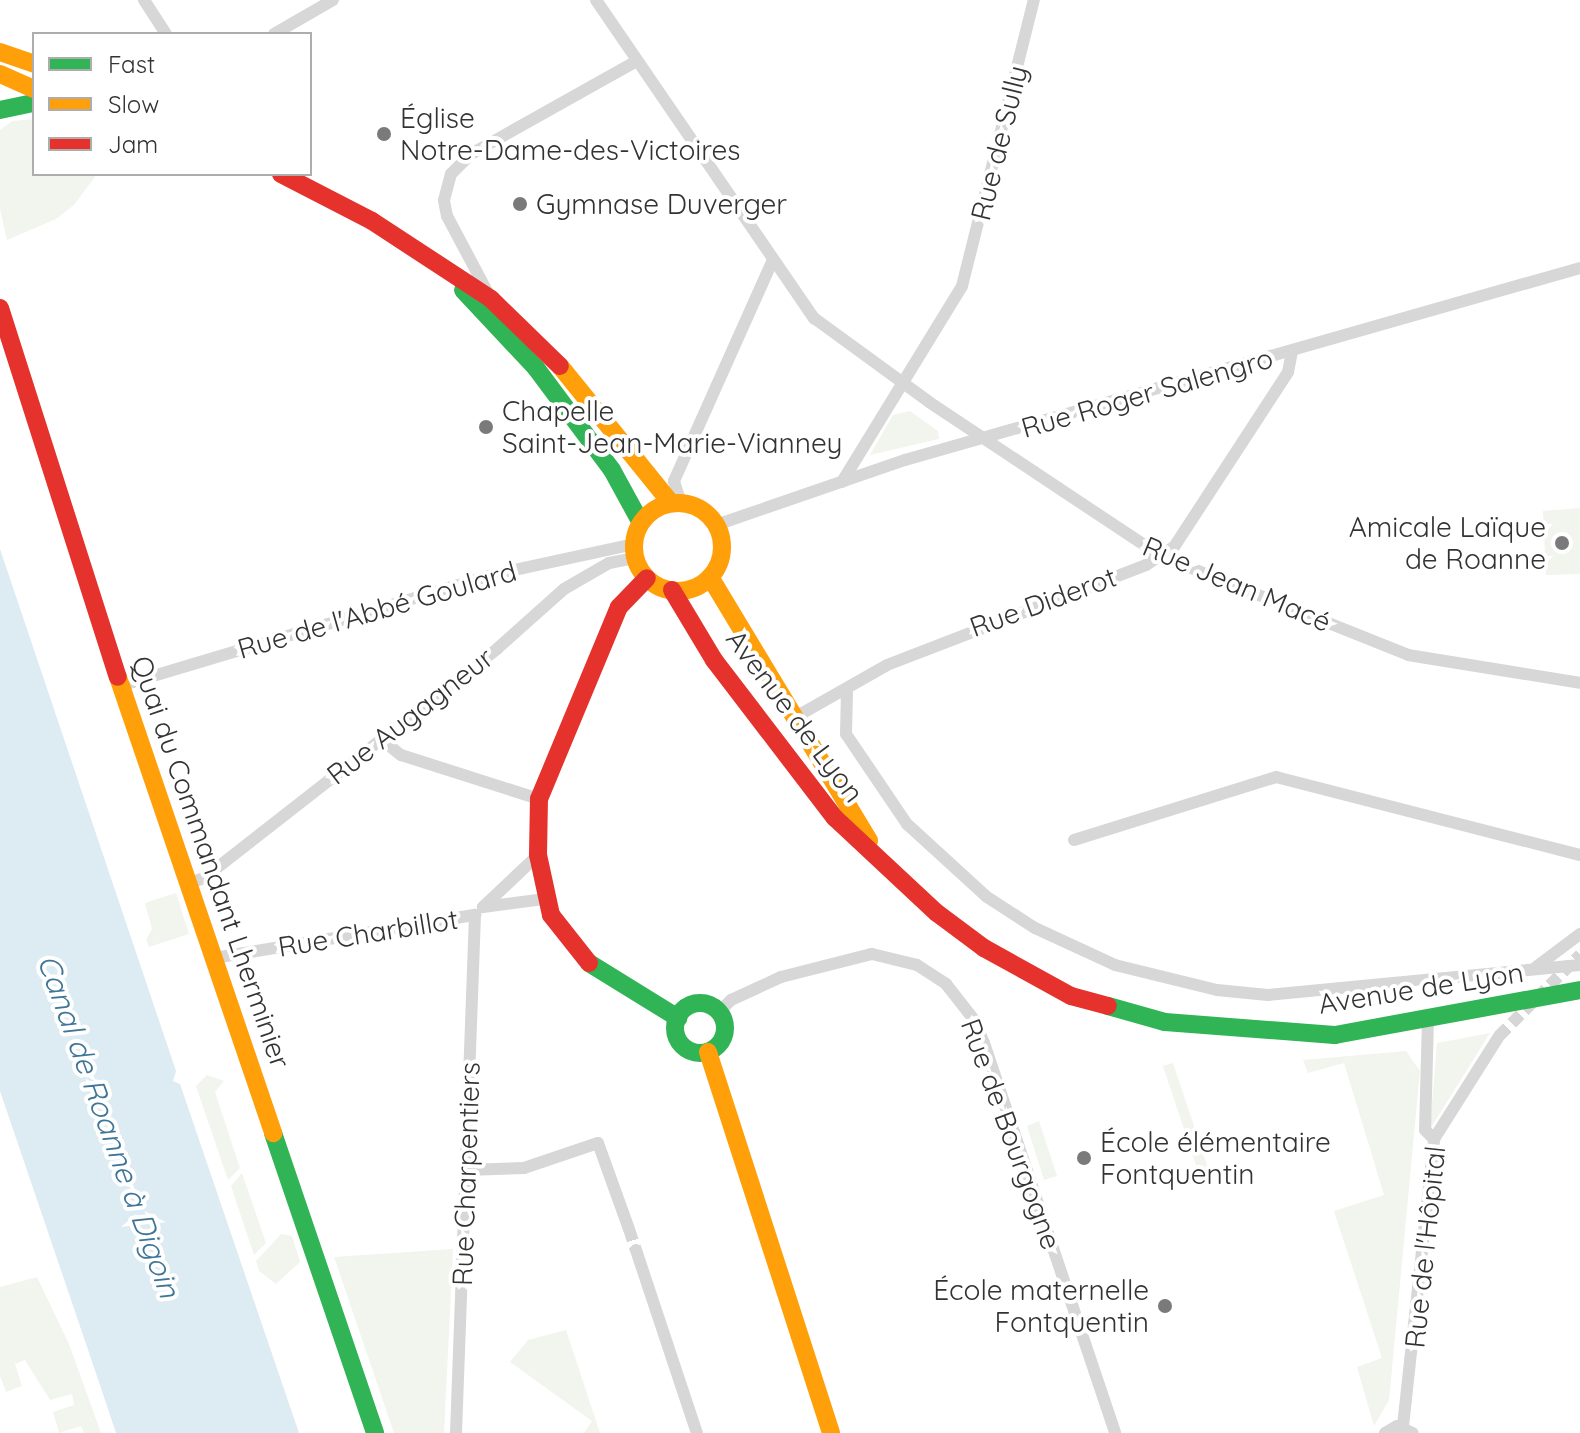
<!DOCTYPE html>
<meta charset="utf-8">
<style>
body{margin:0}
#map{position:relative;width:1580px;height:1433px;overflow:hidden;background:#fff;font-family:Quicksand,sans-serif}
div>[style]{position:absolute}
.green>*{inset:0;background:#f1f5ed}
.water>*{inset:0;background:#ddebf3}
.street-tunnel>*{height:12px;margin-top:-6px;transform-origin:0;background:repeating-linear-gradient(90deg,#d6d6d6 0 12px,transparent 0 18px)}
.street>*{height:12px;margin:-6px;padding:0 6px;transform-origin:6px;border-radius:6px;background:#d7d7d7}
.fast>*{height:18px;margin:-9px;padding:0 9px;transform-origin:9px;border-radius:9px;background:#30b455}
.fast>.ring{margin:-9px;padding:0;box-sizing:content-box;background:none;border:18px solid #30b455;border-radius:50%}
.slow>*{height:18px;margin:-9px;padding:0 9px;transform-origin:9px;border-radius:9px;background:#ff9f0a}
.slow>.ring{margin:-9px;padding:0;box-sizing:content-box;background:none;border:18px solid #ff9f0a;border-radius:50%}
.jam>*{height:18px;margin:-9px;padding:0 9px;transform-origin:9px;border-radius:9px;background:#e5322d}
.dots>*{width:22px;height:22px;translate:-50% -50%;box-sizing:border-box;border:4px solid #fff;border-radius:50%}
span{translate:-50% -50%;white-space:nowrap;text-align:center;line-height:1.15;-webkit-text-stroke:8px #fff;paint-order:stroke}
.poi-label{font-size:28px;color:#333}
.left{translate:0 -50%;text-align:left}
.right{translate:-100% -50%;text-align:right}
.street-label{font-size:28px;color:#333}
.water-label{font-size:30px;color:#3f7597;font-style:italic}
.legend{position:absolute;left:32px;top:32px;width:280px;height:144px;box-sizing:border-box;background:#fff;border:2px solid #adadad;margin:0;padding:10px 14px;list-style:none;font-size:24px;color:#333}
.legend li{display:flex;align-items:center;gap:16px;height:40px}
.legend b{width:40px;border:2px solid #adadad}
</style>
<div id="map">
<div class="green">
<div style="clip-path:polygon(34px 119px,34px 174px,97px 174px,74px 205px,56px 219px,7px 240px,0 209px,0 130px,12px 121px)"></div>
<div style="clip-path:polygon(910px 411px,938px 431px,939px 439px,870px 455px,893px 415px)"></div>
<div style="clip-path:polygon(1580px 508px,1580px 574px,1546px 575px,1543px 511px)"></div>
<div style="clip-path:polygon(176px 893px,189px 934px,149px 947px,146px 940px,152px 929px,145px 903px)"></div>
<div style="clip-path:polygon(1490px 1033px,1430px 1129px,1437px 1043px)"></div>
<div style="clip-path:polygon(1406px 1051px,1420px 1071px,1389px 1400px,1374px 1426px,1357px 1367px,1382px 1358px,1334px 1211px,1384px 1195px,1344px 1063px,1308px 1073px,1303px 1060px)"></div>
<div style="clip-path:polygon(1173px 1063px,1209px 1171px,1199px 1174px,1163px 1066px)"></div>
<div style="clip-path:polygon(207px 1075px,224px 1081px,215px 1092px,240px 1168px,228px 1180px,196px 1086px)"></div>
<div style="clip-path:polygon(1039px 1121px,1057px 1176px,1044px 1180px,1027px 1126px)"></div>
<div style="clip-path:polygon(242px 1173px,266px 1243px,254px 1255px,231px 1186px)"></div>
<div style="clip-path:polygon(281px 1234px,292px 1236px,300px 1262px,276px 1284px,259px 1271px,256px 1261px)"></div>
<div style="clip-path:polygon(453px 1249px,444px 1433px,394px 1433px,334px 1257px)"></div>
<div style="clip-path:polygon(37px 1277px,69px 1344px,101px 1433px,84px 1433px,81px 1426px,59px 1433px,53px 1412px,74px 1405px,72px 1394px,50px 1400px,25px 1360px,15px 1364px,22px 1386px,6px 1392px,0 1376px,0 1287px)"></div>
<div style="clip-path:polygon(566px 1330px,600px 1433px,584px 1433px,592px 1421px,510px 1362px,528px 1340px)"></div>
</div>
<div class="water">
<div style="clip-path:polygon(0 549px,176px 1071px,173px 1081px,180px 1084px,299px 1433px,116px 1433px,101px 1388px,0 1091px)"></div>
</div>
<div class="street-tunnel">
<div style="left:1499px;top:1036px;width:115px;rotate:-45deg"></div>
<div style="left:629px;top:1229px;width:22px;rotate:72deg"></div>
</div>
<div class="street">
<div style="left:144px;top:0;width:40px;rotate:57.1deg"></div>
<div style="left:596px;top:0;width:386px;rotate:55.6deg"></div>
<div style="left:814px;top:318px;width:142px;rotate:36.1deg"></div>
<div style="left:929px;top:402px;width:278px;rotate:33.6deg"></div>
<div style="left:1161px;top:556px;width:266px;rotate:21.8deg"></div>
<div style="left:1408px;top:655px;width:174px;rotate:9.2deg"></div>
<div style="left:274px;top:34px;width:68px;rotate:-30deg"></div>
<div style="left:489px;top:295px;width:89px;rotate:-118deg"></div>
<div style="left:447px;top:216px;width:16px;rotate:-101deg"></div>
<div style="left:444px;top:200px;width:27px;rotate:-75deg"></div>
<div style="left:451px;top:174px;width:28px;rotate:-45deg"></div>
<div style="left:471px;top:154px;width:190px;rotate:-29.3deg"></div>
<div style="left:842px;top:482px;width:230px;rotate:-58.5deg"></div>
<div style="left:962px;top:286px;width:295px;rotate:-75.9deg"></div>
<div style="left:681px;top:503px;width:23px;rotate:-108deg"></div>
<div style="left:674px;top:481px;width:242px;rotate:-65.9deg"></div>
<div style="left:716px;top:525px;width:200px;rotate:-19deg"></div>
<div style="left:905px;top:460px;width:702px;rotate:-15.88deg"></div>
<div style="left:123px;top:685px;width:384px;rotate:-16.6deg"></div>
<div style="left:491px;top:575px;width:146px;rotate:-12.2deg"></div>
<div style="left:847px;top:690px;width:44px;rotate:91.3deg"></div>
<div style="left:846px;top:734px;width:109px;rotate:55.9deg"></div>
<div style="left:907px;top:824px;width:108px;rotate:42.4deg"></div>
<div style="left:987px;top:897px;width:57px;rotate:32.9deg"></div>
<div style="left:1035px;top:928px;width:88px;rotate:24.8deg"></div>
<div style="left:1115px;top:965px;width:105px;rotate:13.8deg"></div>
<div style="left:1217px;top:990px;width:51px;rotate:5.6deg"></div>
<div style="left:1268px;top:995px;width:313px;rotate:-5.5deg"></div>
<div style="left:792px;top:719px;width:109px;rotate:-29.6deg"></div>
<div style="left:887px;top:665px;width:278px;rotate:-21.1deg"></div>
<div style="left:1146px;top:565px;width:33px;rotate:-33deg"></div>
<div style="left:1174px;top:547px;width:209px;rotate:-56.9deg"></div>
<div style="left:1288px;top:372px;width:21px;rotate:-79deg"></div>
<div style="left:381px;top:739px;width:26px;rotate:39deg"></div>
<div style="left:401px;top:755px;width:145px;rotate:17.7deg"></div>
<div style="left:1074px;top:840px;width:212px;rotate:-17.3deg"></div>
<div style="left:1276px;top:777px;width:314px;rotate:14.4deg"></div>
<div style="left:538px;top:855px;width:76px;rotate:136.6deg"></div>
<div style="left:483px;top:907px;width:63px;rotate:-7.4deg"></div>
<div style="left:189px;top:883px;width:16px;rotate:-18deg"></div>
<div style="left:204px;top:878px;width:373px;rotate:-38deg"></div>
<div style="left:498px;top:648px;width:89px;rotate:-41.8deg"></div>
<div style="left:564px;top:589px;width:52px;rotate:-30deg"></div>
<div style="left:609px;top:563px;width:26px;rotate:-11deg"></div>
<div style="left:214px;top:958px;width:265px;rotate:-9.4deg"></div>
<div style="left:1536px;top:967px;width:55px;rotate:-36.9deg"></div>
<div style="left:719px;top:1012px;width:17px;rotate:-45deg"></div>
<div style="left:731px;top:1000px;width:55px;rotate:-24.7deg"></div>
<div style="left:781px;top:977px;width:94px;rotate:-14.2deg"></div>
<div style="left:872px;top:954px;width:46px;rotate:13.7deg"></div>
<div style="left:917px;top:965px;width:35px;rotate:33deg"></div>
<div style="left:946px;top:984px;width:47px;rotate:51.9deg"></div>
<div style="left:975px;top:1021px;width:24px;rotate:68deg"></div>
<div style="left:984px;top:1043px;width:411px;rotate:71.4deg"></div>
<div style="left:1428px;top:1018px;width:112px;rotate:91.5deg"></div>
<div style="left:1425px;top:1130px;width:13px;rotate:45deg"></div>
<div style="left:466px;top:1170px;width:58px;rotate:-2deg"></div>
<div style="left:524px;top:1168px;width:78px;rotate:-18.7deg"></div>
<div style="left:598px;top:1143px;width:91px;rotate:70.2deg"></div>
<div style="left:636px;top:1250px;width:193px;rotate:71.6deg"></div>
<div style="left:1403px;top:1426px;width:289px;rotate:-83.8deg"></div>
<div style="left:1434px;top:1139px;width:122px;rotate:-57.7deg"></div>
<div style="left:456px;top:1433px;width:518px;rotate:-87.9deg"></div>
<div style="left:1385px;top:1433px;width:14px;rotate:-30deg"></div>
<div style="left:1397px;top:1426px;width:17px;rotate:24deg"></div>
</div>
<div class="fast">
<div style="left:0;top:110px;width:35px;rotate:-12deg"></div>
<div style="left:463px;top:290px;width:107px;rotate:46.9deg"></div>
<div style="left:536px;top:368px;width:127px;rotate:53.3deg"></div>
<div style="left:612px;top:470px;width:60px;rotate:61.3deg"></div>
<div style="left:589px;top:963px;width:105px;rotate:31.7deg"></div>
<div class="ring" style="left:675px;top:1003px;width:32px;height:32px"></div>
<div style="left:1108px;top:1006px;width:59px;rotate:15.7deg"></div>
<div style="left:1165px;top:1022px;width:170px;rotate:4.4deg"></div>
<div style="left:1335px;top:1035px;width:249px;rotate:-10.4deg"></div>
<div style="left:273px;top:1133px;width:317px;rotate:71.2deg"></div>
</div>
<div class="slow">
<div style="left:0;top:52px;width:36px;rotate:19deg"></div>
<div style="left:0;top:74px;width:37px;rotate:24deg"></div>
<div style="left:560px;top:366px;width:176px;rotate:51deg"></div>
<div class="ring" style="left:634px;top:503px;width:70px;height:70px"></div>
<div style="left:710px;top:577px;width:308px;rotate:58.9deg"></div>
<div style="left:118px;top:677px;width:482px;rotate:71.2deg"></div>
<div style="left:708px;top:1052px;width:400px;rotate:72.1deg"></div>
</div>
<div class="jam">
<div style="left:281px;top:174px;width:102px;rotate:27.3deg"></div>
<div style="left:372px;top:221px;width:142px;rotate:33.2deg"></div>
<div style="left:491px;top:299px;width:96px;rotate:44.2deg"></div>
<div style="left:0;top:308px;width:387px;rotate:72.3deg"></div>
<div style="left:672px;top:590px;width:82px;rotate:59deg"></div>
<div style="left:714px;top:660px;width:199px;rotate:52.6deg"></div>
<div style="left:835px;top:818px;width:139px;rotate:43deg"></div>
<div style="left:937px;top:913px;width:59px;rotate:36.7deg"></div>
<div style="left:984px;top:948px;width:99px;rotate:28.9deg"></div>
<div style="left:1071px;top:996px;width:38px;rotate:15deg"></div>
<div style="left:589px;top:963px;width:61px;rotate:-128.4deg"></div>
<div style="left:551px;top:915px;width:61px;rotate:-102.2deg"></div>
<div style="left:538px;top:855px;width:56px;rotate:-89deg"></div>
<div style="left:539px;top:799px;width:208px;rotate:-67.4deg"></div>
<div style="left:619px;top:607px;width:40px;rotate:-46deg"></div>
</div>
<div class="dots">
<div style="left:384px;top:134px;background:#7a7a7a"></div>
<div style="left:520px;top:204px;background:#7a7a7a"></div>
<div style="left:486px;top:427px;background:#7a7a7a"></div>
<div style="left:1562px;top:543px;background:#7a7a7a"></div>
<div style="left:1084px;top:1158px;background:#7a7a7a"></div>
<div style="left:1165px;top:1306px;background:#7a7a7a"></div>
</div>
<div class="poi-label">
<span class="left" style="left:400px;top:134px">Église<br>Notre-Dame-des-Victoires</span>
<span class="left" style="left:536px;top:204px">Gymnase Duverger</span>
<span class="left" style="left:502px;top:427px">Chapelle<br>Saint-Jean-Marie-Vianney</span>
<span class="right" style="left:1546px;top:543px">Amicale Laïque<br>de Roanne</span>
<span class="left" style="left:1100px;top:1158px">École élémentaire<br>Fontquentin</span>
<span class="right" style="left:1149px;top:1306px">École maternelle<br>Fontquentin</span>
</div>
<div class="street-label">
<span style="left:999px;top:143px;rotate:-76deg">Rue de Sully</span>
<span style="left:1147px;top:393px;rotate:-16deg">Rue Roger Salengro</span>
<span style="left:1237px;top:584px;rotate:23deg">Rue Jean Macé</span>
<span style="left:1043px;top:602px;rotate:-20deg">Rue Diderot</span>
<span style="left:377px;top:610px;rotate:-16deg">Rue de l'Abbé Goulard</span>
<span style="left:410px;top:716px;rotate:-38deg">Rue Augagneur</span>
<span style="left:795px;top:716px;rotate:53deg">Avenue de Lyon</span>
<span style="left:211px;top:862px;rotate:71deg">Quai du Commandant Lherminier</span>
<span style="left:368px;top:933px;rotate:-9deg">Rue Charbillot</span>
<span style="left:1421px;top:988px;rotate:-9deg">Avenue de Lyon</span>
<span style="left:1011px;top:1134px;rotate:70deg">Rue de Bourgogne</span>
<span style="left:466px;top:1174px;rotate:-88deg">Rue Charpentiers</span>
<span style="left:1425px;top:1247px;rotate:-84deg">Rue de l'Hôpital</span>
</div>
<div class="water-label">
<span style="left:109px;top:1126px;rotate:70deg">Canal de Roanne à Digoin</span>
</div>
<ul class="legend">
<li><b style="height:10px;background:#30b455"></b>Fast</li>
<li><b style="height:10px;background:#ff9f0a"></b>Slow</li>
<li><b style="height:10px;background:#e5322d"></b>Jam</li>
</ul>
</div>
